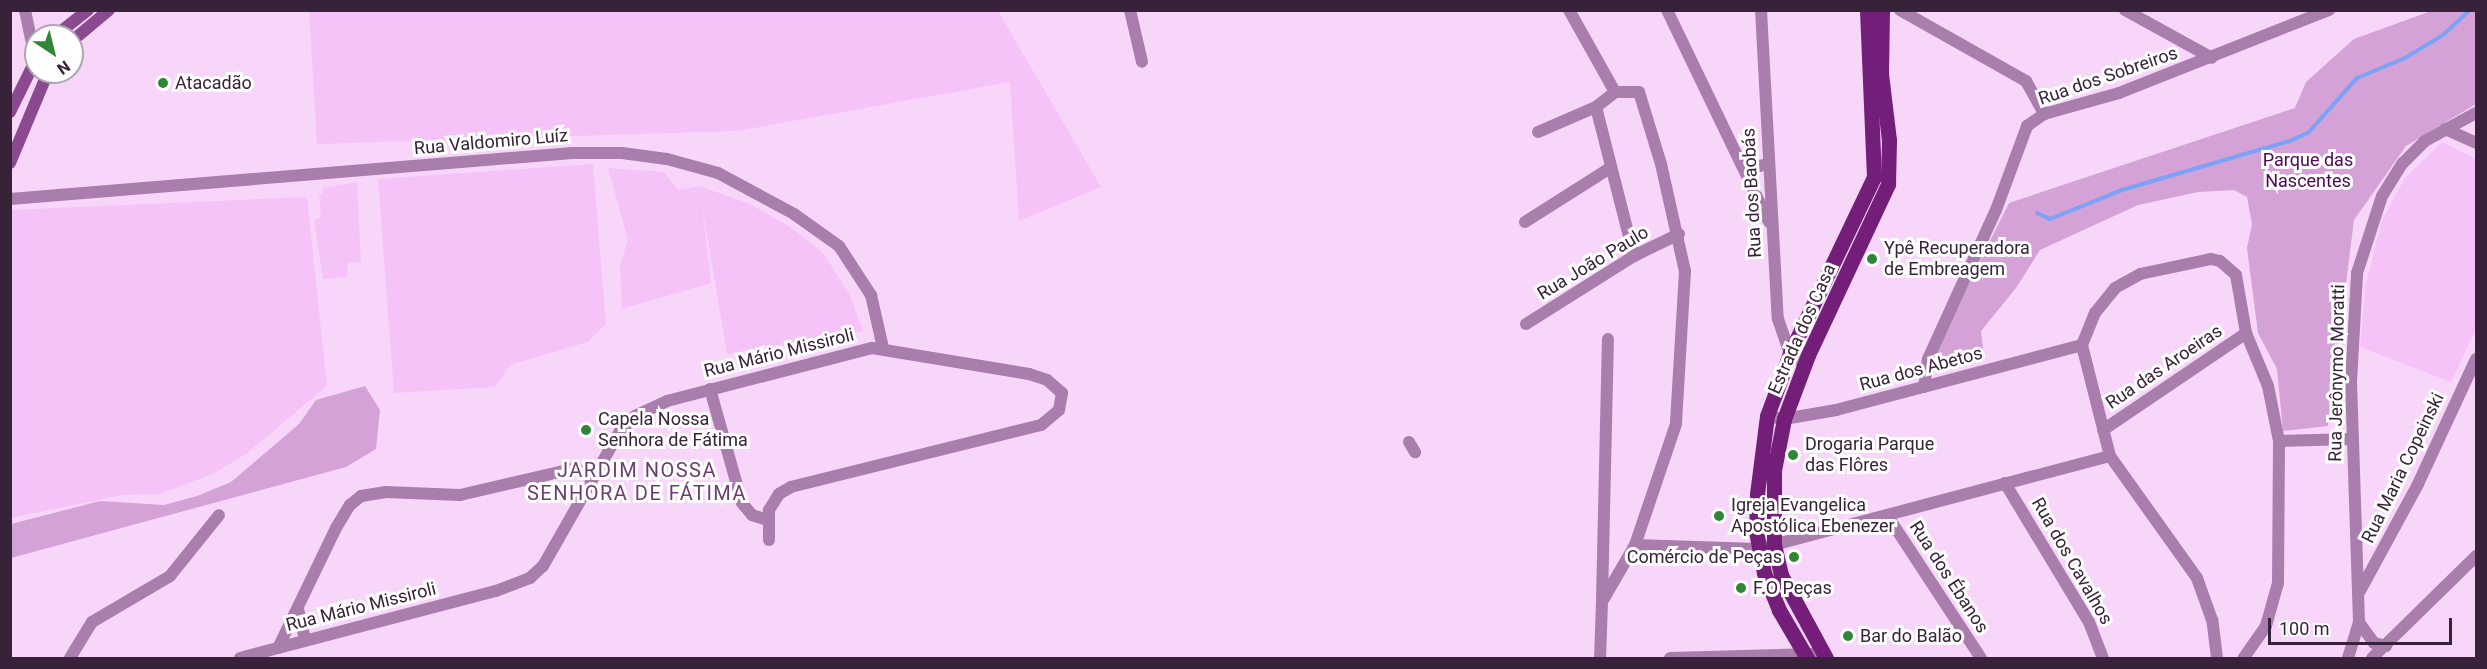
<!DOCTYPE html>
<meta charset="utf-8">
<style>
body{margin:0}
#map{position:relative;width:2487px;height:669px;overflow:hidden;background:#f8d6fa;font-family:Roboto,sans-serif}
div>[style]{position:absolute}
.built>*{inset:0;background:#f5c3f8}
.green>*{inset:0;background:#d5a2d7}
.stream>*{height:4px;margin:-2px;padding:0 2px;transform-origin:2px;border-radius:2px;background:#7ca2f5}
.street>*{height:12px;margin:-6px;padding:0 6px;transform-origin:6px;border-radius:6px;background:#a97dac}
.secondary>*{height:12px;margin:-6px;padding:0 6px;transform-origin:6px;border-radius:6px;background:#8b4a90}
.primary>*{height:15px;margin:-7.5px;padding:0 7.5px;transform-origin:7.5px;border-radius:7.5px;background:#731f7a}
.dots>*{width:16px;height:16px;translate:-50% -50%;box-sizing:border-box;border:3px solid #fff;border-radius:50%}
span{translate:-50% -50%;white-space:nowrap;text-align:center;line-height:1.15;-webkit-text-stroke:6px #fff;paint-order:stroke}
.street-label{font-size:18px;color:#382239}
.poi-label{font-size:18px;color:#382239}
.left{translate:0 -50%;text-align:left}
.right{translate:-100% -50%;text-align:right}
.park-label{font-size:18px;color:#4a0950}
.neighbourhood-label{font-size:20px;color:#6d3d71;letter-spacing:1.5px}
.frame{position:absolute;inset:0;border:12px solid #382239;pointer-events:none}
.north{position:absolute;left:24px;top:24px;width:60px;height:60px;box-sizing:border-box;background:#fff;border:2px solid #afa7b0;border-radius:50%;rotate:145deg;font-size:16px;font-weight:700;line-height:24px;text-align:center;color:#382239}
.north::after{content:'';display:block;margin:auto;width:21px;height:27px;background:#2e8636;clip-path:polygon(50% 0,100% 100%,50% 72%,0 100%)}
.scale{position:absolute;left:2268px;top:618px;width:184px;height:27px;box-sizing:border-box;border:3px solid #382239;border-top:0;padding-left:8px;font-size:18px;line-height:21px;white-space:nowrap;color:#382239;-webkit-text-stroke:4px #fff;paint-order:stroke}
</style>
<div id="map">
<div class="built">
<div style="clip-path:polygon(309px 11px,998px 11px,1101px 187px,1019px 221px,1010px 82px,737px 131px,317px 144px)"></div>
<div style="clip-path:polygon(2442px 142px,2476px 159px,2476px 329px,2451px 382px,2360px 347px,2365px 288px,2382px 220px,2405px 178px)"></div>
<div style="clip-path:polygon(593px 164px,606px 324px,588px 342px,510px 365px,495px 387px,394px 393px,378px 179px)"></div>
<div style="clip-path:polygon(608px 168px,664px 172px,678px 190px,699px 186px,750px 204px,790px 227px,823px 253px,849px 293px,863px 331px,727px 354px,702px 205px,711px 283px,622px 309px,620px 266px,628px 240px)"></div>
<div style="clip-path:polygon(357px 182px,361px 262px,348px 263px,347px 277px,323px 279px,314px 220px,321px 218px,319px 195px,323px 194px,323px 188px)"></div>
<div style="clip-path:polygon(307px 197px,327px 386px,246px 454px,215px 473px,160px 494px,123px 495px,11px 518px,11px 210px)"></div>
</div>
<div class="green">
<div style="clip-path:polygon(2431px 11px,2476px 11px,2476px 104px,2406px 146px,2354px 220px,2328px 426px,2283px 431px,2277px 369px,2258px 333px,2247px 248px,2252px 224px,2247px 197px,2234px 190px,2198px 192px,2138px 205px,2040px 250px,2016px 288px,1981px 331px,1984px 357px,1937px 370px,1935px 360px,1946px 328px,2009px 203px,2295px 108px,2306px 82px,2354px 39px)"></div>
<div style="clip-path:polygon(365px 386px,380px 410px,376px 449px,346px 467px,11px 558px,11px 524px,100px 501px,164px 505px,197px 496px,231px 482px,299px 424px,316px 400px)"></div>
</div>
<div class="stream">
<div style="left:2037px;top:213px;width:14px;rotate:25deg"></div>
<div style="left:2050px;top:219px;width:78px;rotate:-21.9deg"></div>
<div style="left:2122px;top:190px;width:175px;rotate:-16.3deg"></div>
<div style="left:2290px;top:141px;width:21px;rotate:-25deg"></div>
<div style="left:2309px;top:132px;width:72px;rotate:-48.4deg"></div>
<div style="left:2357px;top:78px;width:52px;rotate:-22.6deg"></div>
<div style="left:2405px;top:58px;width:44px;rotate:-31.2deg"></div>
<div style="left:2443px;top:35px;width:37px;rotate:-43deg"></div>
</div>
<div class="street">
<div style="left:25px;top:10px;width:54px;rotate:78.3deg"></div>
<div style="left:1130px;top:10px;width:53px;rotate:77deg"></div>
<div style="left:1569px;top:10px;width:94px;rotate:60.7deg"></div>
<div style="left:1667px;top:10px;width:235px;rotate:64.3deg"></div>
<div style="left:1761px;top:10px;width:309px;rotate:86.9deg"></div>
<div style="left:1778px;top:319px;width:36px;rotate:71deg"></div>
<div style="left:1790px;top:353px;width:18px;rotate:38deg"></div>
<div style="left:1900px;top:10px;width:145px;rotate:29.4deg"></div>
<div style="left:2026px;top:81px;width:38px;rotate:61deg"></div>
<div style="left:2125px;top:10px;width:99px;rotate:28.9deg"></div>
<div style="left:1596px;top:107px;width:154px;rotate:75.7deg"></div>
<div style="left:2445px;top:129px;width:34px;rotate:24deg"></div>
<div style="left:1538px;top:132px;width:63px;rotate:-23.3deg"></div>
<div style="left:1596px;top:107px;width:24px;rotate:-38deg"></div>
<div style="left:1615px;top:92px;width:24px"></div>
<div style="left:1639px;top:92px;width:75px;rotate:73deg"></div>
<div style="left:1661px;top:164px;width:110px;rotate:77.4deg"></div>
<div style="left:1685px;top:271px;width:153px;rotate:93.4deg"></div>
<div style="left:1676px;top:424px;width:128px;rotate:108.7deg"></div>
<div style="left:1635px;top:545px;width:66px;rotate:120.1deg"></div>
<div style="left:1602px;top:602px;width:56px;rotate:92deg"></div>
<div style="left:1745px;top:170px;width:24px;rotate:-15deg"></div>
<div style="left:10px;top:199px;width:564px;rotate:-4.68deg"></div>
<div style="left:572px;top:153px;width:50px"></div>
<div style="left:622px;top:153px;width:45px;rotate:7.6deg"></div>
<div style="left:667px;top:159px;width:53px;rotate:15.4deg"></div>
<div style="left:718px;top:173px;width:86px;rotate:28.3deg"></div>
<div style="left:794px;top:214px;width:55px;rotate:35.4deg"></div>
<div style="left:839px;top:246px;width:59px;rotate:56.9deg"></div>
<div style="left:871px;top:295px;width:54px;rotate:77.2deg"></div>
<div style="left:1525px;top:222px;width:101px;rotate:-32.4deg"></div>
<div style="left:1526px;top:324px;width:128px;rotate:-32.2deg"></div>
<div style="left:1634px;top:256px;width:50px;rotate:-26.1deg"></div>
<div style="left:1924px;top:387px;width:28px;rotate:-82deg"></div>
<div style="left:1928px;top:359px;width:164px;rotate:-65.5deg"></div>
<div style="left:1996px;top:210px;width:90px;rotate:-69.7deg"></div>
<div style="left:2027px;top:126px;width:21px;rotate:-35deg"></div>
<div style="left:2044px;top:114px;width:78px;rotate:-15.6deg"></div>
<div style="left:2119px;top:93px;width:226px;rotate:-21.6deg"></div>
<div style="left:710px;top:389px;width:118px;rotate:74.3deg"></div>
<div style="left:742px;top:503px;width:16px;rotate:50deg"></div>
<div style="left:752px;top:515px;width:16px;rotate:18deg"></div>
<div style="left:1767px;top:416px;width:17px;rotate:10deg"></div>
<div style="left:1784px;top:419px;width:53px;rotate:-9.8deg"></div>
<div style="left:1836px;top:410px;width:254px;rotate:-14.8deg"></div>
<div style="left:2103px;top:430px;width:173px;rotate:-34.1deg"></div>
<div style="left:2279px;top:441px;width:74px;rotate:-1.5deg"></div>
<div style="left:1409px;top:442px;width:12px;rotate:59deg"></div>
<div style="left:2005px;top:483px;width:162px;rotate:58.9deg"></div>
<div style="left:2089px;top:622px;width:39px;rotate:69deg"></div>
<div style="left:1887px;top:515px;width:171px;rotate:56.7deg"></div>
<div style="left:1635px;top:545px;width:123px;rotate:1.9deg"></div>
<div style="left:1758px;top:549px;width:364px;rotate:-14.8deg"></div>
<div style="left:2360px;top:591px;width:122px;rotate:-61.5deg"></div>
<div style="left:2418px;top:484px;width:138px;rotate:-65.1deg"></div>
<div style="left:1602px;top:600px;width:261px;rotate:-88.7deg"></div>
<div style="left:298px;top:609px;width:31px;rotate:77deg"></div>
<div style="left:2386px;top:646px;width:12px;rotate:-166deg"></div>
<div style="left:2374px;top:643px;width:26px;rotate:-126deg"></div>
<div style="left:2359px;top:622px;width:240px;rotate:-91.9deg"></div>
<div style="left:2351px;top:382px;width:109px;rotate:-86.8deg"></div>
<div style="left:2357px;top:273px;width:81px;rotate:-72deg"></div>
<div style="left:2382px;top:196px;width:39px;rotate:-58deg"></div>
<div style="left:2403px;top:163px;width:31px;rotate:-45deg"></div>
<div style="left:2425px;top:141px;width:58px;rotate:-28.8deg"></div>
<div style="left:278px;top:648px;width:133px;rotate:-64.2deg"></div>
<div style="left:336px;top:528px;width:27px;rotate:-59deg"></div>
<div style="left:350px;top:505px;width:14px;rotate:-39deg"></div>
<div style="left:361px;top:496px;width:24px;rotate:-9deg"></div>
<div style="left:385px;top:492px;width:75px;rotate:2.3deg"></div>
<div style="left:460px;top:495px;width:116px;rotate:-13deg"></div>
<div style="left:573px;top:469px;width:23px;rotate:13deg"></div>
<div style="left:70px;top:658px;width:42px;rotate:-58.6deg"></div>
<div style="left:92px;top:622px;width:91px;rotate:-30.5deg"></div>
<div style="left:170px;top:576px;width:78px;rotate:-51.2deg"></div>
<div style="left:240px;top:658px;width:265px;rotate:-14.7deg"></div>
<div style="left:496px;top:591px;width:36px;rotate:-21deg"></div>
<div style="left:530px;top:578px;width:18px;rotate:-43deg"></div>
<div style="left:543px;top:566px;width:155px;rotate:-60.3deg"></div>
<div style="left:620px;top:431px;width:21px;rotate:-45deg"></div>
<div style="left:635px;top:416px;width:35px;rotate:-25deg"></div>
<div style="left:667px;top:401px;width:212px;rotate:-14.5deg"></div>
<div style="left:872px;top:348px;width:159px;rotate:9.4deg"></div>
<div style="left:1029px;top:374px;width:19px;rotate:18deg"></div>
<div style="left:1047px;top:380px;width:20px;rotate:41deg"></div>
<div style="left:1062px;top:393px;width:17px;rotate:100deg"></div>
<div style="left:1059px;top:410px;width:23px;rotate:140deg"></div>
<div style="left:1041px;top:425px;width:258px;rotate:166.1deg"></div>
<div style="left:791px;top:487px;width:14px;rotate:150deg"></div>
<div style="left:779px;top:494px;width:19px;rotate:122deg"></div>
<div style="left:769px;top:510px;width:30px;rotate:90deg"></div>
<div style="left:1670px;top:658px;width:142px;rotate:-1.6deg"></div>
<div style="left:2217px;top:658px;width:38px;rotate:-97deg"></div>
<div style="left:2212px;top:620px;width:45px;rotate:-109.7deg"></div>
<div style="left:2197px;top:578px;width:150px;rotate:-125.5deg"></div>
<div style="left:2110px;top:456px;width:114px;rotate:-104.2deg"></div>
<div style="left:2082px;top:345px;width:35px;rotate:-68deg"></div>
<div style="left:2095px;top:313px;width:32px;rotate:-51deg"></div>
<div style="left:2115px;top:288px;width:29px;rotate:-29deg"></div>
<div style="left:2140px;top:274px;width:73px;rotate:-11.9deg"></div>
<div style="left:2211px;top:259px;width:9px;rotate:13deg"></div>
<div style="left:2220px;top:261px;width:21px;rotate:41deg"></div>
<div style="left:2236px;top:275px;width:59px;rotate:80.2deg"></div>
<div style="left:2246px;top:333px;width:57px;rotate:67.5deg"></div>
<div style="left:2268px;top:386px;width:56px;rotate:78.7deg"></div>
<div style="left:2279px;top:441px;width:142px;rotate:90.4deg"></div>
<div style="left:2278px;top:583px;width:45px;rotate:105.6deg"></div>
<div style="left:2266px;top:626px;width:39px;rotate:125deg"></div>
<div style="left:2348px;top:658px;width:38px;rotate:-73deg"></div>
<div style="left:2372px;top:658px;width:146px;rotate:-44.4deg"></div>
</div>
<div class="secondary">
<div style="left:55px;top:36px;width:42px;rotate:-38.2deg"></div>
<div style="left:72px;top:41px;width:48px;rotate:-40deg"></div>
<div style="left:10px;top:112px;width:59px;rotate:-63.9deg"></div>
<div style="left:10px;top:163px;width:99px;rotate:-67.3deg"></div>
</div>
<div class="primary">
<div style="left:1807px;top:658px;width:56px;rotate:-120.3deg"></div>
<div style="left:1779px;top:610px;width:40px;rotate:-112deg"></div>
<div style="left:1764px;top:573px;width:43px;rotate:-100.8deg"></div>
<div style="left:1756px;top:531px;width:37px;rotate:-88deg"></div>
<div style="left:1757px;top:494px;width:79px;rotate:-82.7deg"></div>
<div style="left:1767px;top:416px;width:67px;rotate:-69.9deg"></div>
<div style="left:1790px;top:353px;width:195px;rotate:-64.5deg"></div>
<div style="left:1874px;top:177px;width:167px;rotate:-92.4deg"></div>
<div style="left:1826px;top:658px;width:94px;rotate:-118.5deg"></div>
<div style="left:1781px;top:575px;width:31px;rotate:-103deg"></div>
<div style="left:1774px;top:545px;width:75px;rotate:-90deg"></div>
<div style="left:1774px;top:470px;width:52px;rotate:-78.9deg"></div>
<div style="left:1784px;top:419px;width:68px;rotate:-69.4deg"></div>
<div style="left:1808px;top:355px;width:189px;rotate:-64.9deg"></div>
<div style="left:1888px;top:184px;width:44px;rotate:-88.7deg"></div>
<div style="left:1889px;top:140px;width:66px;rotate:-96.9deg"></div>
<div style="left:1881px;top:74px;width:64px;rotate:-89.1deg"></div>
</div>
<div class="dots">
<div style="left:163px;top:83px;background:#2e8636"></div>
<div style="left:1872px;top:259px;background:#2e8636"></div>
<div style="left:586px;top:430px;background:#2e8636"></div>
<div style="left:1793px;top:455px;background:#2e8636"></div>
<div style="left:1719px;top:516px;background:#2e8636"></div>
<div style="left:1794px;top:557px;background:#2e8636"></div>
<div style="left:1741px;top:588px;background:#2e8636"></div>
<div style="left:1848px;top:636px;background:#2e8636"></div>
</div>
<div class="street-label">
<span style="left:2108px;top:76px;rotate:-19deg">Rua dos Sobreiros</span>
<span style="left:491px;top:142px;rotate:-5deg">Rua Valdomiro Luíz</span>
<span style="left:1752px;top:193px;rotate:-93deg">Rua dos Baobás</span>
<span style="left:1593px;top:263px;rotate:-31deg">Rua João Paulo</span>
<span style="left:1802px;top:329px;rotate:-66deg">Estrada dos Casa</span>
<span style="left:779px;top:353px;rotate:-14deg">Rua Mário Missiroli</span>
<span style="left:2164px;top:367px;rotate:-34deg">Rua das Aroeiras</span>
<span style="left:1921px;top:369px;rotate:-15deg">Rua dos Abetos</span>
<span style="left:2337px;top:373px;rotate:-89deg">Rua Jerônymo Moratti</span>
<span style="left:2403px;top:468px;rotate:-64deg">Rua Maria Copeinski</span>
<span style="left:2072px;top:561px;rotate:60deg">Rua dos Cavalhos</span>
<span style="left:1949px;top:577px;rotate:57deg">Rua dos Ébanos</span>
<span style="left:361px;top:607px;rotate:-14deg">Rua Mário Missiroli</span>
</div>
<div class="poi-label">
<span class="left" style="left:175px;top:83px">Atacadão</span>
<span class="left" style="left:1884px;top:259px">Ypê Recuperadora<br>de Embreagem</span>
<span class="left" style="left:598px;top:430px">Capela Nossa<br>Senhora de Fátima</span>
<span class="left" style="left:1805px;top:455px">Drogaria Parque<br>das Flôres</span>
<span class="left" style="left:1731px;top:516px">Igreja Evangelica<br>Apostólica Ebenezer</span>
<span class="right" style="left:1782px;top:557px">Comércio de Peças</span>
<span class="left" style="left:1753px;top:588px">F.O Peças</span>
<span class="left" style="left:1860px;top:636px">Bar do Balão</span>
</div>
<div class="park-label">
<span style="left:2308px;top:171px">Parque das<br>Nascentes</span>
</div>
<div class="neighbourhood-label">
<span style="left:637px;top:482px">JARDIM NOSSA<br>SENHORA DE FÁTIMA</span>
</div>
<div class="frame"></div>
<div class="north">N</div>
<div class="scale">100 m</div>
</div>
